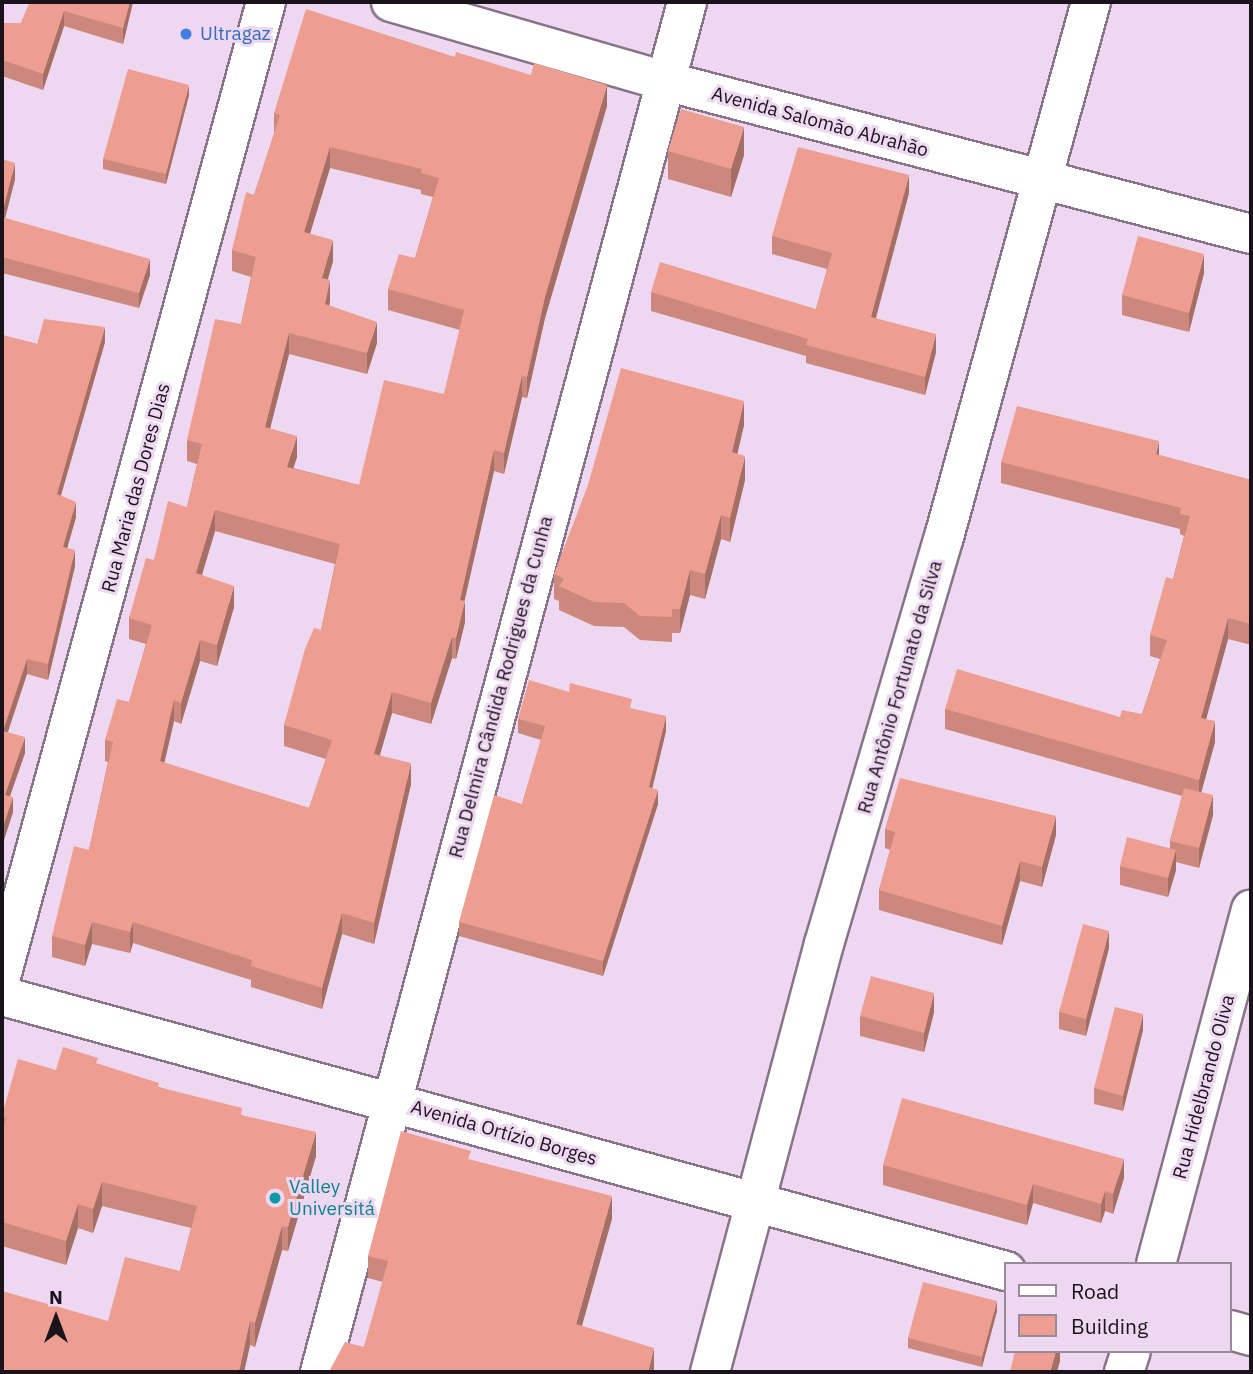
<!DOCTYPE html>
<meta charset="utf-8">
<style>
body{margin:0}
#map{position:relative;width:1253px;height:1374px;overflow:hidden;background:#eed7f0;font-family:"IBM Plex Sans",sans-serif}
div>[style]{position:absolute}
.roads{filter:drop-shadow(2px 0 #887389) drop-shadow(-2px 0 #887389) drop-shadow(0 2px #887389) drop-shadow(0 -2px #887389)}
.minor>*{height:38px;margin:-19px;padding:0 19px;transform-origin:19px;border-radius:19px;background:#fff}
.wall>*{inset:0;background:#cc887d}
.shaded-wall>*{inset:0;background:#a66f66}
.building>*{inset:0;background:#ed9e91}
.dots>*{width:19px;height:19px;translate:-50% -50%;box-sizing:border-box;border:4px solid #eed7f0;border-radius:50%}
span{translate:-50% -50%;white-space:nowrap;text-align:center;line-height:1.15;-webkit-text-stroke:6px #eed7f0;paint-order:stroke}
.shop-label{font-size:19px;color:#366cbe}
.left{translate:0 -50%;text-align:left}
.street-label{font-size:19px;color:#1b131c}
.culture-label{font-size:19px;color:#0d838f}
.frame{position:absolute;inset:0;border:4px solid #1b131c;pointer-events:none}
.legend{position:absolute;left:1004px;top:1262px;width:228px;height:91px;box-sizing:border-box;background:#eed7f0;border:2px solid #9a899b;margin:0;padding:9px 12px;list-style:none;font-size:21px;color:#1b131c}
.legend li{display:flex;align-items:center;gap:14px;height:35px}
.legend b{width:35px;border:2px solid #9a899b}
.north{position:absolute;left:21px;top:1283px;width:70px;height:70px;-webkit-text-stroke:5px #eed7f0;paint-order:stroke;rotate:0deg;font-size:19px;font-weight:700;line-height:28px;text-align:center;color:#1b131c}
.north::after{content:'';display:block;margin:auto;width:24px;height:32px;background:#1b131c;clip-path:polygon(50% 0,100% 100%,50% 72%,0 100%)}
</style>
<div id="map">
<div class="roads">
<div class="minor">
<div style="left:391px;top:2px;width:285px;rotate:16.1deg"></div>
<div style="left:665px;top:81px;width:606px;rotate:14.63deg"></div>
<div style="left:2px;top:973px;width:1006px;rotate:-74.79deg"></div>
<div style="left:2px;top:996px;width:1041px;rotate:15.32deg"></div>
<div style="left:1156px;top:1264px;width:367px;rotate:-75deg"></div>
<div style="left:1230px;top:1330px;width:22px;rotate:16deg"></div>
<div style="left:320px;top:1372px;width:1418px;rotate:-75deg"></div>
<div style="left:710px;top:1372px;width:443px;rotate:-75.1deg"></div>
<div style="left:824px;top:944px;width:424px;rotate:-73.6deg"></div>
<div style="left:944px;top:537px;width:555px;rotate:-74.64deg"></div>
<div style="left:1124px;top:1372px;width:22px;rotate:-72deg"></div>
</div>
</div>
<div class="wall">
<div style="clip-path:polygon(30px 2px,133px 2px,123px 44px,64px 26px,43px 90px,2px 76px,2px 23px,21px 23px)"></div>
<div style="clip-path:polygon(189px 95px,166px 184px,103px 169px,103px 159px)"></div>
<div style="clip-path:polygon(evenodd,607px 106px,545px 318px,527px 398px,522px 397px,504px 474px,494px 471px,464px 601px,465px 622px,456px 659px,452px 658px,431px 724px,392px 713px,380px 755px,411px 784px,374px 944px,342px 934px,322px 1009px,251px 987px,251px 980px,133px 943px,130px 953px,92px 944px,85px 966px,52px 957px,52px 936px,89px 850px,108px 762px,105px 761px,105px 740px,129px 702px,146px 644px,129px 639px,129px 618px,154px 560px,187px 507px,197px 464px,187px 461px,187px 440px,241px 324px,251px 277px,232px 271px,232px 250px,254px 195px,274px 134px,274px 113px,607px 106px,330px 168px,421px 190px,421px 194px,433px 197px,415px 258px,388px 289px,388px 310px,460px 330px,444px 394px,359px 485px,293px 468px,297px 457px,270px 429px,289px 354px,367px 374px,377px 343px,329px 305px,330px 301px,328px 279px,333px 261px,310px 234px,330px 168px,607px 106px,215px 531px,335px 564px,321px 630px,284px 725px,284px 746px,326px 759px,309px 808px,164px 763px,174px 721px,181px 724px,200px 661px,217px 666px,234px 607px,202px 575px,215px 531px)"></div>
<div style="clip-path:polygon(668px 151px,744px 155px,731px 197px,668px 179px)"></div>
<div style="clip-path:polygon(2px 159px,15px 179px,5px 218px,150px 275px,139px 308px,2px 273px)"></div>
<div style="clip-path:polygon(909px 193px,876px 318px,936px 352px,925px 395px,806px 363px,806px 356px,651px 311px,651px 292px,816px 309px,827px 269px,772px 254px,772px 236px)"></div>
<div style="clip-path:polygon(1204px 273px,1189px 332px,1122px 315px,1122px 295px)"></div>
<div style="clip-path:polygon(2px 335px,37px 344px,105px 342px,61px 495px,76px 517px,67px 548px,75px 566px,48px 680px,27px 674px,8px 732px,25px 753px,10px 796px,13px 812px,2px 846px)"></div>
<div style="clip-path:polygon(744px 425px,737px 454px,745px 480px,730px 542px,721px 539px,705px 599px,690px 595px,680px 633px,672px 633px,672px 642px,640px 640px,624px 627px,594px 626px,559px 610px,559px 601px,554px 599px,554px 574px)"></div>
<div style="clip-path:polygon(1159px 455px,1251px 480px,1251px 645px,1228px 639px,1206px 719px,1215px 742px,1201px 792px,1213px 815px,1199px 868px,1176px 862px,1176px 870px,1168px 897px,1120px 885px,1120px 866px,1170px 849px,1170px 841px,1182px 796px,945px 729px,945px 709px,1120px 717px,1142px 714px,1160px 659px,1150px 656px,1150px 635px,1173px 579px,1184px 536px,1180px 534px,1180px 529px,1001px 483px,1001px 462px)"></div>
<div style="clip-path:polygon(569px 692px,632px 709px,666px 731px,652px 788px,658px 804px,603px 976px,459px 936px,459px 922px,522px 804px,541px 740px,518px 733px,518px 719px)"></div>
<div style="clip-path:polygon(885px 829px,1056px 835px,1042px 887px,1020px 881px,1002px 945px,879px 910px,879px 890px,890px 850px,885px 848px)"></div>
<div style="clip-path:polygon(1109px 948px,1086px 1036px,1059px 1029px,1059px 1012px)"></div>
<div style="clip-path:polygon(934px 1012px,924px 1052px,860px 1036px,860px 1016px)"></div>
<div style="clip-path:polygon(1143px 1030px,1123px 1111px,1094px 1104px,1094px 1088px)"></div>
<div style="clip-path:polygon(98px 1064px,159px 1087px,242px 1115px,316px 1156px,288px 1251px,282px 1250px,255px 1347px,250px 1345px,244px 1372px,2px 1372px,108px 1321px,180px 1271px,191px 1228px,102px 1206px,93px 1233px,78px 1228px,66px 1265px,2px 1246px,2px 1115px,56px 1070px)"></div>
<div style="clip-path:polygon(471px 1160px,612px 1219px,364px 1347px,383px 1282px,368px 1278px,368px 1256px)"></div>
<div style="clip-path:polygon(883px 1165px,1124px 1178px,1113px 1214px,1105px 1211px,1101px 1223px,1033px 1203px,1027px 1225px,883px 1185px)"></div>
<div style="clip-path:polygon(997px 1311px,982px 1367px,908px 1348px,908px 1338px)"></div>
</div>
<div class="shaded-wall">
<div style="clip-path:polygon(130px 2px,133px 2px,123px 44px,123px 28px)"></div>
<div style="clip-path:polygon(64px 11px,64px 26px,43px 90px,43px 74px)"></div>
<div style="clip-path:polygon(189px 85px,189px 95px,166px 184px,166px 174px)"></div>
<div style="clip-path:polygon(607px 85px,607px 106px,545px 318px,527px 398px,527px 377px,545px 297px)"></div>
<div style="clip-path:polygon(744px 127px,744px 155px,731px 197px,731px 169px)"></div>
<div style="clip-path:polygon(330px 147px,330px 168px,304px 253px,304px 232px)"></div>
<div style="clip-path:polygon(15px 163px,15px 179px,2px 230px,2px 214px)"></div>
<div style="clip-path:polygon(909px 175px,909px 193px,871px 335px,871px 317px)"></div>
<div style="clip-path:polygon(333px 240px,333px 261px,322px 299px,322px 278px)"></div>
<div style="clip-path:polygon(1204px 254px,1204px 273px,1189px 332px,1189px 313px)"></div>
<div style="clip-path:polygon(150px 259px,150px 275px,139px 308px,139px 293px)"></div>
<div style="clip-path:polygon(330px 280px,330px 301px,325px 325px,325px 304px)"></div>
<div style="clip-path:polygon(377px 322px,377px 343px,367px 374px,367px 353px)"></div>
<div style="clip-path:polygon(105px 327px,105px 342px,57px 509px,57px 494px)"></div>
<div style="clip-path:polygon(289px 333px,289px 354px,265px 448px,265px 427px)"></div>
<div style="clip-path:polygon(936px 334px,936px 352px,925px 395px,925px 377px)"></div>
<div style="clip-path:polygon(522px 376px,522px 397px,504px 474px,504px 453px)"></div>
<div style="clip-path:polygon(744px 401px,744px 425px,732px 477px,732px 452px)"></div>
<div style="clip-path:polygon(297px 436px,297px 457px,287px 488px,287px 467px)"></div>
<div style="clip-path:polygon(1159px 441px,1159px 461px,1156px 454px)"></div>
<div style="clip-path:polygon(494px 450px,494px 471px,460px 621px,460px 600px)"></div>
<div style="clip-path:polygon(745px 456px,745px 480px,730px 542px,730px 518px)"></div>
<div style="clip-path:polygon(76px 502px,76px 517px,63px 563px,63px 547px)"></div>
<div style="clip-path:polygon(215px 510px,215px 531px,196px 594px,196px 573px)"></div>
<div style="clip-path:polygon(721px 515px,721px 539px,705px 599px,705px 574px)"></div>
<div style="clip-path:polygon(75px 550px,75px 566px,48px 680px,48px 664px)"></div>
<div style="clip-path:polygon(690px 570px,690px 595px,680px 633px,680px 609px)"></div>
<div style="clip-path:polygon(234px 586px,234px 607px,217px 666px,217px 645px)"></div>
<div style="clip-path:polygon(465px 601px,465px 622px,456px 659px,456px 638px)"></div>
<div style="clip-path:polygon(1228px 618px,1228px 639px,1201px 738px,1201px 718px)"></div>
<div style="clip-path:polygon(452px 637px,452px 658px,431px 724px,431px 703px)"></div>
<div style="clip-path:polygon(200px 640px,200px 661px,181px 724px,181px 703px)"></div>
<div style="clip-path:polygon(27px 659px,27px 674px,3px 746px,3px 731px)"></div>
<div style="clip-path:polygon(392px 692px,392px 713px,374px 775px,374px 754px)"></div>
<div style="clip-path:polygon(174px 700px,174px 721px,160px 782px,160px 761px)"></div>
<div style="clip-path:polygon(666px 716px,666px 731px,649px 802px,649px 787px)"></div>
<div style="clip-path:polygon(1215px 721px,1215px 742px,1199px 801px,1199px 780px)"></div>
<div style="clip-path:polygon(25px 737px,25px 753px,5px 810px,5px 795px)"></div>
<div style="clip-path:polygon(411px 763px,411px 784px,374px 944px,374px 923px)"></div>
<div style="clip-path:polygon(658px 790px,658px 804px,603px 976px,603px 961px)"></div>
<div style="clip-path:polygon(1213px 795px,1213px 815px,1199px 868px,1199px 848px)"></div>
<div style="clip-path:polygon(13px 797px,13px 812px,2px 846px,2px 830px)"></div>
<div style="clip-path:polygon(1056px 816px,1056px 835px,1042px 887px,1042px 867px)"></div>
<div style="clip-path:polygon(1176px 850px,1176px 870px,1168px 897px,1168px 878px)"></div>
<div style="clip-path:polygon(1020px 861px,1020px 881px,1002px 945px,1002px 926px)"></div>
<div style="clip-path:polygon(342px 913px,342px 934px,322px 1009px,322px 988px)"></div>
<div style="clip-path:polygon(92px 922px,92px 944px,85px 966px,85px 945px)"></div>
<div style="clip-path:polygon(133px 922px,133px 943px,130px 953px,130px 932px)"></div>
<div style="clip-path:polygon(1109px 931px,1109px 948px,1086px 1036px,1086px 1019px)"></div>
<div style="clip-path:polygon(934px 993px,934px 1012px,924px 1052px,924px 1033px)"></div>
<div style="clip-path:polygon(1143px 1014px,1143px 1030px,1123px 1111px,1123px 1096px)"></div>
<div style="clip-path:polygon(316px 1132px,316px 1156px,288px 1251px,288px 1227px)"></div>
<div style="clip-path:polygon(1124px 1159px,1124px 1178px,1113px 1214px,1113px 1194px)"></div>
<div style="clip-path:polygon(102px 1182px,102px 1206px,93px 1233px,93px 1209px)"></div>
<div style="clip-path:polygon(1033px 1184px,1033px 1203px,1027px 1225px,1027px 1205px)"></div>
<div style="clip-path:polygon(1105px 1191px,1105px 1211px,1101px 1223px,1101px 1204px)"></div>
<div style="clip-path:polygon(612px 1196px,612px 1219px,576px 1347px,576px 1324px)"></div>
<div style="clip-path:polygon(78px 1204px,78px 1228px,66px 1265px,66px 1241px)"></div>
<div style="clip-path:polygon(282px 1226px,282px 1250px,255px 1347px,255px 1323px)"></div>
<div style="clip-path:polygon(997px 1301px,997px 1311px,982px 1367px,982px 1357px)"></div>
<div style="clip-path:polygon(250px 1321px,250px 1345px,244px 1372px,239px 1372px)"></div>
<div style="clip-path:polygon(654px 1348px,654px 1372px,648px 1372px)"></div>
<div style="clip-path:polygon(1056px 1351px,1060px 1351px,1060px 1361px,1057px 1372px,1050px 1372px)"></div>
</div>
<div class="building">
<div style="clip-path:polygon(30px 2px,130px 2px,123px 28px,64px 11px,43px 74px,2px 60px,2px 23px,21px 23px)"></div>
<div style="clip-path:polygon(evenodd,306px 9px,455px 57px,456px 52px,531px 75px,534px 63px,607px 85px,545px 297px,527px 377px,522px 376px,504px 453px,494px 450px,460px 600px,465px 601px,456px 638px,452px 637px,431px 703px,392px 692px,374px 754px,411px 763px,374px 923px,342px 913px,322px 988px,251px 966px,252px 960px,133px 922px,130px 932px,92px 922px,85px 945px,52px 936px,74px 846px,89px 850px,113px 742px,105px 740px,117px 699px,129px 702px,152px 625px,129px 618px,146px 558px,154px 560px,168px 501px,187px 507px,202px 444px,187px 440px,215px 319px,241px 324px,256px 257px,232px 250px,246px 192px,254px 195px,280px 115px,274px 113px,306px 9px,330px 147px,422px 169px,421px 173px,439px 178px,415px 258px,399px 254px,388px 289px,464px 310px,444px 394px,384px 380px,359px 485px,287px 467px,297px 436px,265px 427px,289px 333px,367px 353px,377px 322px,325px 304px,330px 280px,322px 278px,333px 240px,304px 232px,330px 147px,306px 9px,215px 510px,340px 544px,321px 630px,314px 628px,305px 649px,284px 725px,332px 740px,309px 808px,160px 761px,174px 700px,181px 703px,200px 640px,217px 645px,234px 586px,196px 573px,215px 510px)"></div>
<div style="clip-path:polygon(128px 69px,189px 85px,166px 174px,103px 159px)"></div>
<div style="clip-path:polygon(681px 109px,744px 127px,731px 169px,668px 151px)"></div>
<div style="clip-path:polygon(798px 147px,909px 175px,871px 317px,936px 334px,925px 377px,806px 345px,808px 339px,651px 292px,660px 262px,816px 309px,832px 253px,772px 236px)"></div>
<div style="clip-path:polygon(2px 159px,15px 163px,2px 214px)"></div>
<div style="clip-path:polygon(2px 217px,150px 259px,139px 293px,2px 257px)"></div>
<div style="clip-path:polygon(1138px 236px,1204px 254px,1189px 313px,1122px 295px)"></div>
<div style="clip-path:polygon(44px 319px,105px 327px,57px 494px,76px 502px,63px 547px,75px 550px,48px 664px,27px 659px,3px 731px,25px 737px,5px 795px,13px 797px,2px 830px,2px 335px,37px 344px)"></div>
<div style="clip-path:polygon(621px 368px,744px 401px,732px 452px,745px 456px,730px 518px,721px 515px,705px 574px,690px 570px,680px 609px,672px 609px,672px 617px,640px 616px,624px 603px,594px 602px,559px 586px,564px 579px,554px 574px,588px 485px)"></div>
<div style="clip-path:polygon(1017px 406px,1159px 441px,1156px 454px,1251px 480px,1251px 624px,1228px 618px,1201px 718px,1215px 721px,1199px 780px,945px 709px,957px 669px,1120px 717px,1122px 710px,1142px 714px,1167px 640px,1150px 635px,1166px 577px,1173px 579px,1190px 516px,1180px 514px,1181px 508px,1001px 462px)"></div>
<div style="clip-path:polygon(529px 680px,569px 692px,570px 683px,632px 699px,630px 708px,666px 716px,649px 787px,658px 790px,603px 961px,459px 922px,494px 795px,522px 804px,545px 726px,518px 719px)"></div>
<div style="clip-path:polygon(900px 778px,1056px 816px,1042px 867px,1020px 861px,1002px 926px,879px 890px,895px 832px,885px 829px)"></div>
<div style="clip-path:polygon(1184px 788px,1213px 795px,1199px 848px,1170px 841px)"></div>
<div style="clip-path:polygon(1127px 837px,1176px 850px,1168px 878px,1120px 866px)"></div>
<div style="clip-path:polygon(1083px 924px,1109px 931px,1086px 1019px,1059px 1012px)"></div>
<div style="clip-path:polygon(871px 976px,934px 993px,924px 1033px,860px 1016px)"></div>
<div style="clip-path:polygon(1115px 1007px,1143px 1014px,1123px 1096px,1094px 1088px)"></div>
<div style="clip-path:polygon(63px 1047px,98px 1058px,96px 1063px,159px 1083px,158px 1087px,242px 1108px,241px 1115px,316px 1132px,288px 1227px,282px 1226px,255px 1323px,250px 1321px,239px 1372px,2px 1372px,2px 1291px,108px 1321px,125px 1257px,180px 1271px,197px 1206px,102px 1182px,93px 1209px,78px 1204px,66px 1241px,2px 1222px,2px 1131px,6px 1118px,2px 1117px,2px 1115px,18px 1059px,56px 1070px)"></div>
<div style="clip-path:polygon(902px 1098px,1124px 1159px,1113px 1194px,1105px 1191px,1101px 1204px,1033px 1184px,1027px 1205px,883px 1165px)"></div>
<div style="clip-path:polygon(401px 1131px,471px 1151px,468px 1159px,612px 1196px,576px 1324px,654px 1348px,648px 1372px,329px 1372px,331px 1368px,345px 1342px,364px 1347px,388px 1261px,368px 1256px)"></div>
<div style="clip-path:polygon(923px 1282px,997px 1301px,982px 1357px,908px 1338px)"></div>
<div style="clip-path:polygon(1015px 1351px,1056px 1351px,1050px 1372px,1010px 1372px)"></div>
</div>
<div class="dots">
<div style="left:186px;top:34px;background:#3f7fe0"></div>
<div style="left:275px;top:1198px;background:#0f9aa8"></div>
</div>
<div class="shop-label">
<span class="left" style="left:200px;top:34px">Ultragaz</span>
</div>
<div class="street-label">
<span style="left:820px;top:122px;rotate:15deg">Avenida Salomão Abrahão</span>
<span style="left:136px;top:488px;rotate:-75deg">Rua Maria das Dores Dias</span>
<span style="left:501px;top:687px;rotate:-75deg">Rua Delmira Cândida Rodrigues da Cunha</span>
<span style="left:900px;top:687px;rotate:-74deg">Rua Antônio Fortunato da Silva</span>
<span style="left:1204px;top:1087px;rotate:-75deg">Rua Hidelbrando Oliva</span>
<span style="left:504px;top:1133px;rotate:16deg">Avenida Ortízio Borges</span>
</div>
<div class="culture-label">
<span class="left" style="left:289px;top:1198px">Valley<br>Universitá</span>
</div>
<div class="frame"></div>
<ul class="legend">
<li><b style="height:9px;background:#fff"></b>Road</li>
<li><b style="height:19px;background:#ed9e91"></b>Building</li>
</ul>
<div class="north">N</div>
</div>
